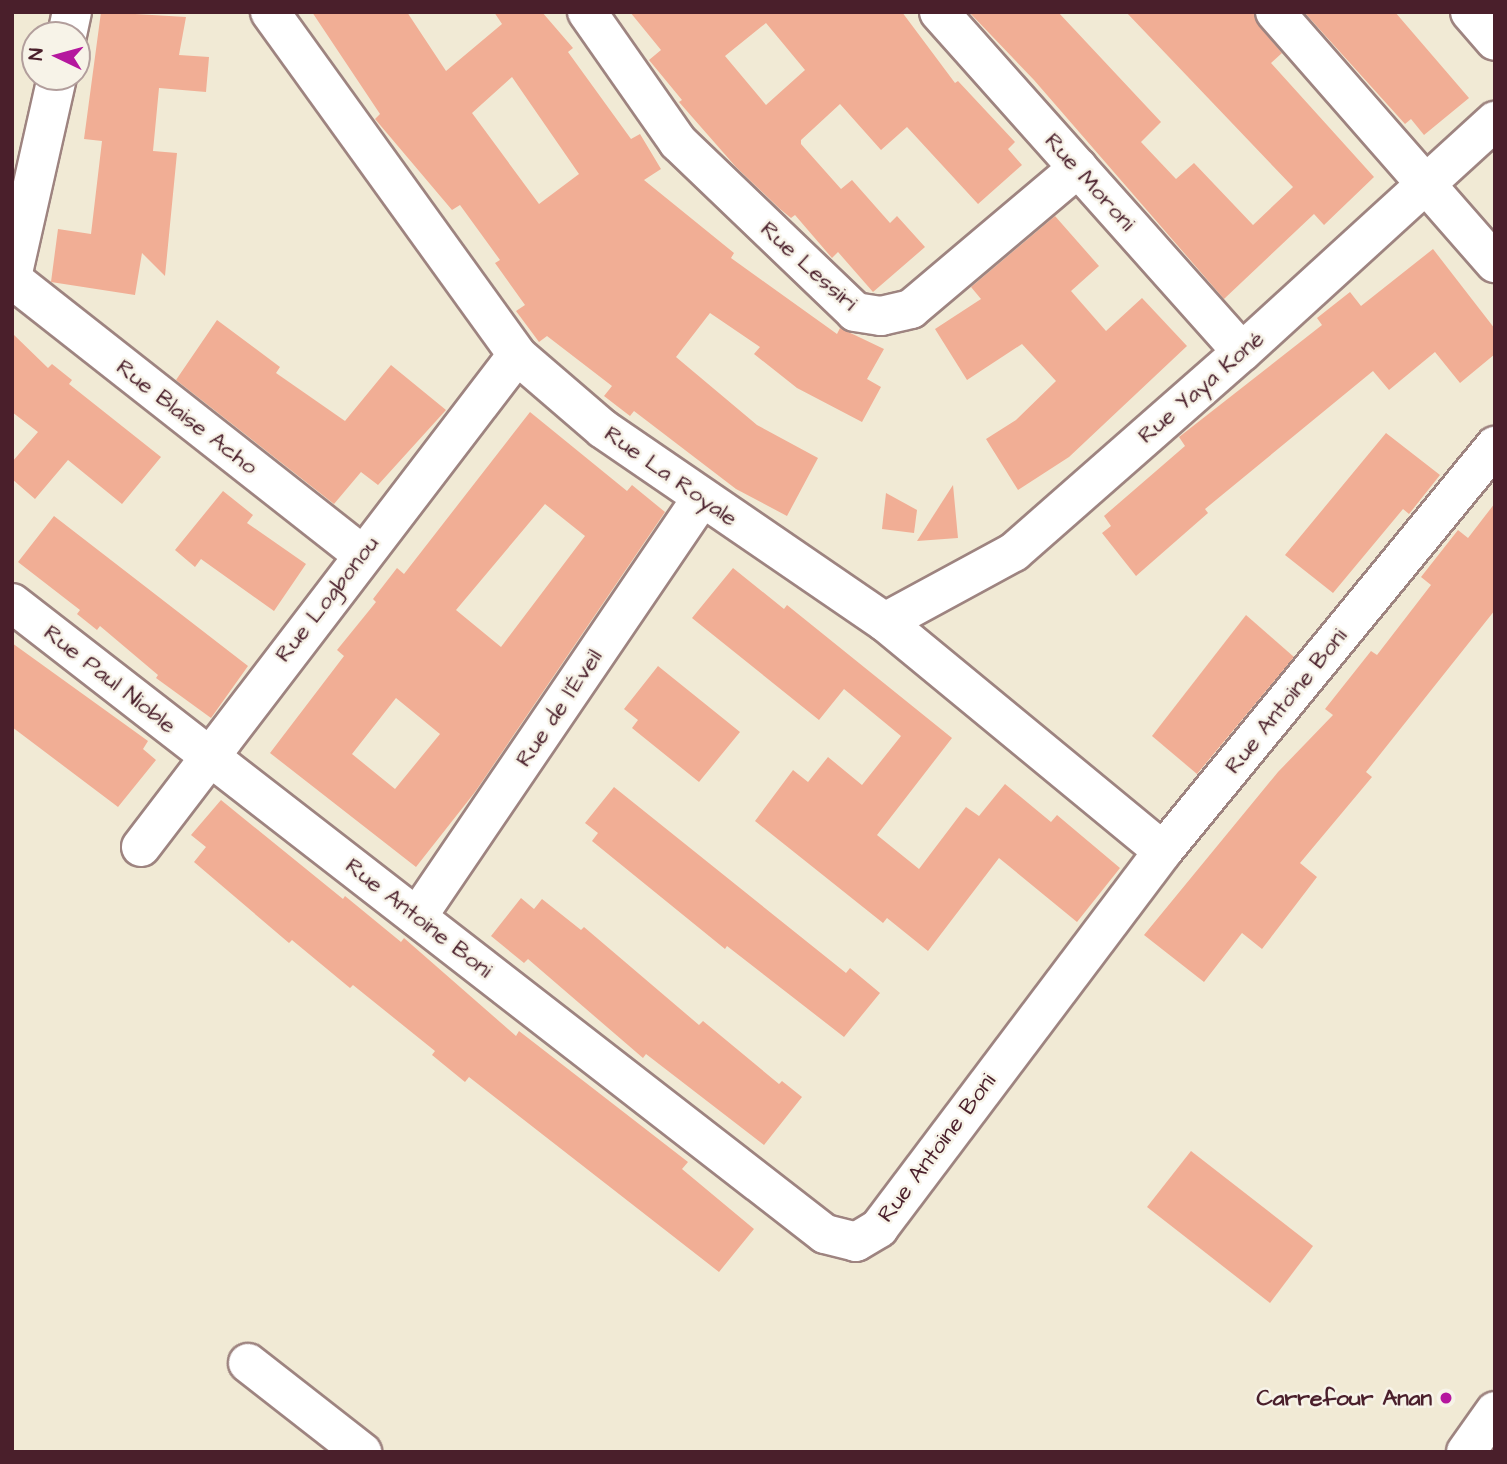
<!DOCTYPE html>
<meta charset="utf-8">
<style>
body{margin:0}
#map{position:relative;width:1507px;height:1464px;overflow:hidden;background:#f1ead5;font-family:"Architects Daughter",sans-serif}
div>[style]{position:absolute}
.building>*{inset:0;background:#f1ae95}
.roads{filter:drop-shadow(2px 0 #9e8480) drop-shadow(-2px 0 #9e8480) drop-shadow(0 2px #9e8480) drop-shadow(0 -2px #9e8480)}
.street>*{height:38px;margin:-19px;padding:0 19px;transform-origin:19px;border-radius:19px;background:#fff}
.secondary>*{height:38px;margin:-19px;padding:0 19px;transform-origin:19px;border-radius:19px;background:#fff}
.dots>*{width:19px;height:19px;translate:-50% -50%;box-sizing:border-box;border:4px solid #f7f3e8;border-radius:50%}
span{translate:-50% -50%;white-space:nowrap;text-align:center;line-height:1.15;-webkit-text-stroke:5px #f7f3e8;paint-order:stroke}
.street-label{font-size:23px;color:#4a1f2b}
.poi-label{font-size:23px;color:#4a1f2b;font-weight:700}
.right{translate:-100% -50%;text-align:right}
.frame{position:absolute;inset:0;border:14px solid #4a1f2b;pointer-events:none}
.north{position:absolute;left:21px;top:21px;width:70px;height:70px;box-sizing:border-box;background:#f7f3e8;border:2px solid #b29e9c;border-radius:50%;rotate:275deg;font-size:19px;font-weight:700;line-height:28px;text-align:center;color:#4a1f2b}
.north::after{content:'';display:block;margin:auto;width:24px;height:32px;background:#b5179e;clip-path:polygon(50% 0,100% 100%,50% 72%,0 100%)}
</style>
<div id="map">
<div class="building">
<div style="clip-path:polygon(101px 12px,186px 17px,179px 55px,209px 57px,206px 92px,159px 88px,153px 151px,177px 153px,165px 276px,142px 253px,135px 295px,51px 282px,58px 229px,91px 234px,102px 141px,84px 139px)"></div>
<div style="clip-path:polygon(evenodd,312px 12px,407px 12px,446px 71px,502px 24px,494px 12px,542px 12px,573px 48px,568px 52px,631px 139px,640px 134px,661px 169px,644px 180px,734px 253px,731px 258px,837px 334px,840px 328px,884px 349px,867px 379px,881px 387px,862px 422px,797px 388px,754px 354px,760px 347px,710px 313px,676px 357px,757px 425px,818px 458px,787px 516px,736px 489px,634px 411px,630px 416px,604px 396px,612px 386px,547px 336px,539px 342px,516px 311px,525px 305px,495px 263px,500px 260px,460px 205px,452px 210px,375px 119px,380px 114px,312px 12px,512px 77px,579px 174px,539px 204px,472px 113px,512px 77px)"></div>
<div style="clip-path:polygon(evenodd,630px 12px,902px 12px,955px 83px,958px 81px,1015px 142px,1008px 149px,1022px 165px,978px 204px,907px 127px,881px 150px,840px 104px,801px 140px,801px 144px,841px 189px,852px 180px,890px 223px,897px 216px,925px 247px,873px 292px,838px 252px,832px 258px,795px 215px,791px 218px,780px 209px,736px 167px,679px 102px,682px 100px,649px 60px,661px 50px,630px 12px,766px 23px,805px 70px,766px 105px,725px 56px,766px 23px)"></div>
<div style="clip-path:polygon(969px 12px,1058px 12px,1161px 122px,1141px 142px,1176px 179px,1194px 163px,1253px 225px,1293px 187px,1126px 12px,1254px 12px,1259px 26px,1282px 53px,1271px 63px,1374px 177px,1324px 225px,1314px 214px,1224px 299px,1034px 80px)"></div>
<div style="clip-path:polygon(1304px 12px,1395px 12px,1469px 98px,1424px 135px,1411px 119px,1405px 124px)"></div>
<div style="clip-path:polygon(1055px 216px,1099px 266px,1071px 291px,1106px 331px,1142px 298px,1187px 346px,1069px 457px,1018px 490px,986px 439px,1016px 420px,1056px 381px,1022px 344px,967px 380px,935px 329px,981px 299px,971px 287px)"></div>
<div style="clip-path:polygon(1433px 249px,1495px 329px,1495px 354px,1460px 383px,1435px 352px,1389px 390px,1373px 371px,1205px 509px,1208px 513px,1136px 576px,1102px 533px,1111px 526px,1104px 516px,1185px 446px,1179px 437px,1322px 325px,1317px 318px,1350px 292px,1361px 306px)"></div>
<div style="clip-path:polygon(217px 320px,280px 367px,276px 373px,345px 421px,391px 365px,446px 410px,378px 485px,361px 472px,334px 504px,176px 380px)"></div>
<div style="clip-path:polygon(12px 333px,48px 368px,52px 364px,72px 380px,69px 384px,161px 457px,122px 504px,68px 460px,35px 499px,12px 479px,12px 462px,38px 432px,12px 412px)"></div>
<div style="clip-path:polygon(evenodd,530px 412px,627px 491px,632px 485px,665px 512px,475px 792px,416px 867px,270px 753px,344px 656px,337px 650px,376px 602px,373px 599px,397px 568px,404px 574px,530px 412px,545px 504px,585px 536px,501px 647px,456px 610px,545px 504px,530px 412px,396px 698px,440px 734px,395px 789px,352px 754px,396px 698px)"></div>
<div style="clip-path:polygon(1386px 433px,1440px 475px,1409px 514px,1403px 509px,1333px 593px,1285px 555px)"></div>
<div style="clip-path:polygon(953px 485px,958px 538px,917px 541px)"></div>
<div style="clip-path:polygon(223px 491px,253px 515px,247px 523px,306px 564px,274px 611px,201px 559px,195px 567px,175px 550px)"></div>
<div style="clip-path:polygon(886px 493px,917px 510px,914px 533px,882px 529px)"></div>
<div style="clip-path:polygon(1495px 503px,1495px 610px,1366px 772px,1372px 777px,1300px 863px,1317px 877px,1262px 949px,1242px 933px,1204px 982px,1144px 935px,1278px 772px,1333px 715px,1325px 709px,1371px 651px,1377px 655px,1431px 585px,1421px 577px,1458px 530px,1468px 538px)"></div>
<div style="clip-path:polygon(54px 516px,248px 666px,211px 718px,156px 678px,158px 675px,100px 626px,97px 630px,77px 614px,80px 610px,18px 562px)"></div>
<div style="clip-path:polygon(733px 568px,784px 609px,787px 605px,952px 738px,877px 835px,919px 869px,966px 807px,979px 816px,1005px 784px,1051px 822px,1057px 815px,1120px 868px,1077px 922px,999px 858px,928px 951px,887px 918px,883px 923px,755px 821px,793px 770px,808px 782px,828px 757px,862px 785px,901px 736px,844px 689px,819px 720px,692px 618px)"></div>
<div style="clip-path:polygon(1246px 615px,1294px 657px,1197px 774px,1152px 736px)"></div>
<div style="clip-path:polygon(12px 643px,148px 741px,143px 749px,156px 760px,118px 807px,12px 727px)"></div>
<div style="clip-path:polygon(658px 666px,740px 732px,699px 782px,632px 728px,638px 720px,624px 709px)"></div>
<div style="clip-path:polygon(614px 787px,846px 973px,850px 968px,880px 993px,844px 1037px,727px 946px,725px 949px,592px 841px,598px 833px,585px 823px)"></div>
<div style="clip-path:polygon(221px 800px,343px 899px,345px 896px,401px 942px,404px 938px,516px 1036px,519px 1031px,688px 1162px,682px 1169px,754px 1229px,719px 1272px,469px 1077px,465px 1082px,432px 1055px,435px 1051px,353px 985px,350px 988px,292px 940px,289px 943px,194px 862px,206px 847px,191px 835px)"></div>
<div style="clip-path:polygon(521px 898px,534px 909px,542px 899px,581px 930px,584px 927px,699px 1025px,703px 1021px,779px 1084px,782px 1081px,802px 1097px,764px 1145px,646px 1054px,643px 1058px,528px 959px,524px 963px,491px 936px)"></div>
<div style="clip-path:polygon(1191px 1151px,1313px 1246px,1270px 1303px,1147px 1207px)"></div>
</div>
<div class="roads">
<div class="street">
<div style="left:270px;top:12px;width:423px;rotate:54.2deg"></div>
<div style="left:517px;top:355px;width:113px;rotate:40.7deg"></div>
<div style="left:603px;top:429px;width:342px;rotate:34.4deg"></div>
<div style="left:885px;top:622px;width:360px;rotate:39.5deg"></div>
<div style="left:587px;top:12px;width:159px;rotate:55deg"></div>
<div style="left:678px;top:142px;width:245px;rotate:43.8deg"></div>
<div style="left:855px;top:312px;width:26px;rotate:9deg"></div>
<div style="left:881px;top:316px;width:31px;rotate:-13deg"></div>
<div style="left:911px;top:309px;width:219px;rotate:-40.2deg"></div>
<div style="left:939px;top:12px;width:455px;rotate:48.3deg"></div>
<div style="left:1275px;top:12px;width:334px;rotate:48.8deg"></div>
<div style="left:1470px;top:12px;width:38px;rotate:49deg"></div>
<div style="left:67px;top:35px;width:24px;rotate:-78deg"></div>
<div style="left:12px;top:277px;width:205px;rotate:-77.3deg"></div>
<div style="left:12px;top:279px;width:445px;rotate:38.2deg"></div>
<div style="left:12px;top:603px;width:1029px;rotate:37.82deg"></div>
<div style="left:825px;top:1234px;width:32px;rotate:14deg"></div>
<div style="left:856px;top:1242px;width:27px;rotate:-31deg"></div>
<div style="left:879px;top:1228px;width:472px;rotate:-53deg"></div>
<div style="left:1163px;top:851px;width:524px;rotate:-50.66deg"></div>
<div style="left:885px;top:622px;width:147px;rotate:-28.5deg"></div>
<div style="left:1014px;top:552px;width:303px;rotate:-41.3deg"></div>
<div style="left:1242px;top:352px;width:343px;rotate:-42.4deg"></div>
<div style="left:141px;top:847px;width:619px;rotate:-52.61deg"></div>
<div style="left:417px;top:917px;width:505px;rotate:-55.81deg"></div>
<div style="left:248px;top:1363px;width:145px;rotate:38deg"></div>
</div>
<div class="secondary">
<div style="left:1466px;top:1452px;width:50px;rotate:-54.7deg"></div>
</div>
</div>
<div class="dots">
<div style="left:1446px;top:1398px;background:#b5179e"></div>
</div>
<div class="street-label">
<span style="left:1090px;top:182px;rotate:48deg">Rue Moroni</span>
<span style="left:809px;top:266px;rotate:42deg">Rue Lessiri</span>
<span style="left:1201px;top:387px;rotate:-41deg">Rue Yaya Koné</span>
<span style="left:187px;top:417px;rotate:38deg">Rue Blaise Acho</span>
<span style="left:671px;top:476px;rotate:35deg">Rue La Royale</span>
<span style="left:327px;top:599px;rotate:-52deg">Rue Logbonou</span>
<span style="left:110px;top:679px;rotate:38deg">Rue Paul Nioble</span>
<span style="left:1286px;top:701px;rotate:-51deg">Rue Antoine Boni</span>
<span style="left:559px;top:708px;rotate:-56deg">Rue de l'Éveil</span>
<span style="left:419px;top:918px;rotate:38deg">Rue Antoine Boni</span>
<span style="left:937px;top:1148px;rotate:-53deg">Rue Antoine Boni</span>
</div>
<div class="poi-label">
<span class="right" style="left:1432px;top:1398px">Carrefour Anan</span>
</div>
<div class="frame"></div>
<div class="north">N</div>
</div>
